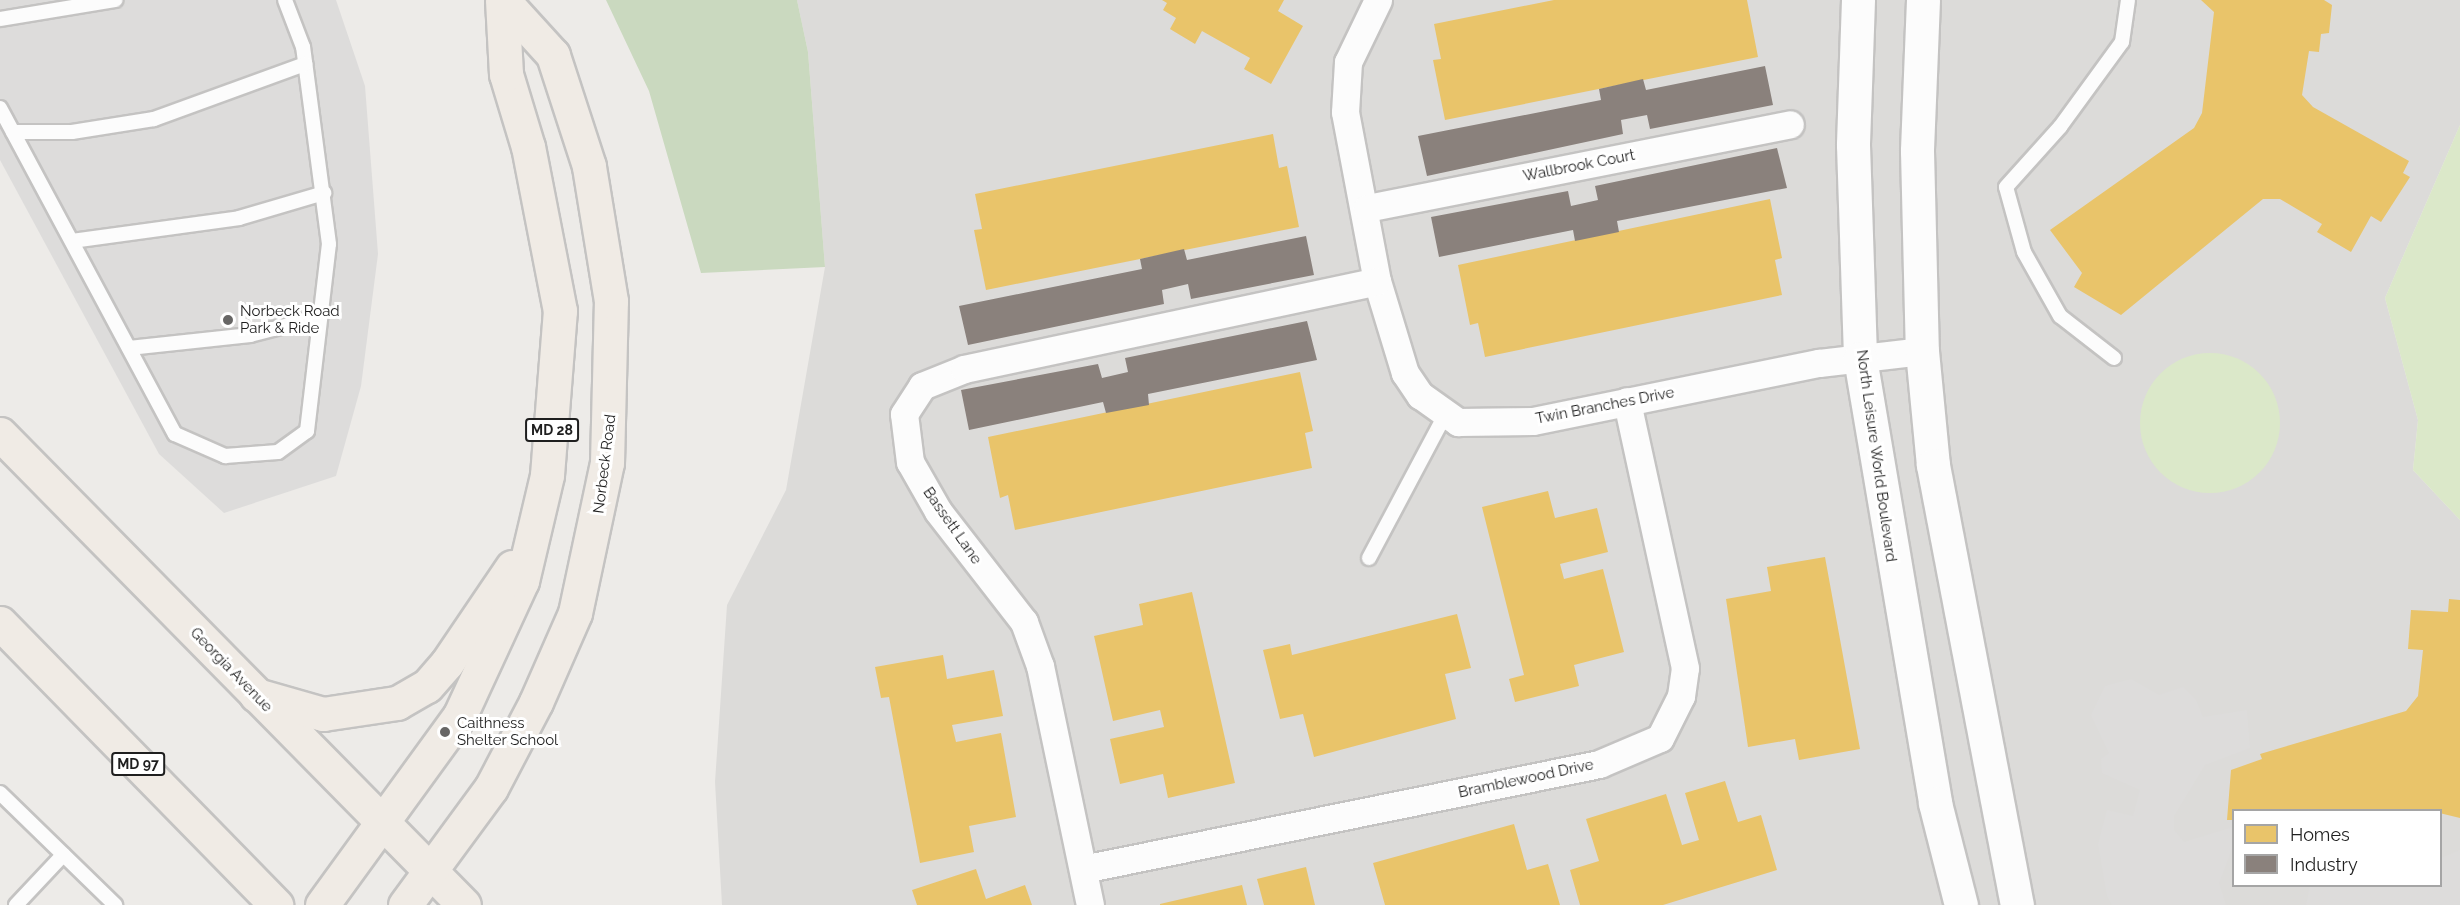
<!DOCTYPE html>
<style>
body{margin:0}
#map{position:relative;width:2460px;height:905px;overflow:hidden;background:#edebe8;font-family:Raleway,sans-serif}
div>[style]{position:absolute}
.residential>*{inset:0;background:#dcdbd9}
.grass>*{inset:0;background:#dbe8c9}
.round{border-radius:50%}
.forest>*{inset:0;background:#cad9bf}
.parking>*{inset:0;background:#dddcdb}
.homes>*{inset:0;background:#e9c46a}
.industry>*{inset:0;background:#8a817c}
.roads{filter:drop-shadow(2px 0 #c4c3c2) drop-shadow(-2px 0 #c4c3c2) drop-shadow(0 2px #c4c3c2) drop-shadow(0 -2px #c4c3c2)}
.service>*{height:14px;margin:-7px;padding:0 7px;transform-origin:7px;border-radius:7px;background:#fcfcfc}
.minor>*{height:27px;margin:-13.5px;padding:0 13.5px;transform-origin:13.5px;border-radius:13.5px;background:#fcfcfc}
.tertiary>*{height:33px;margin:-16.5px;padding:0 16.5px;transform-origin:16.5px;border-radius:16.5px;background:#fcfcfc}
.primary>*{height:33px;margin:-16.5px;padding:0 16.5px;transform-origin:16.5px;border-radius:16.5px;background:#f0ebe5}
.dots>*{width:16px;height:16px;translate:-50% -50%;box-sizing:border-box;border:3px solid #fff;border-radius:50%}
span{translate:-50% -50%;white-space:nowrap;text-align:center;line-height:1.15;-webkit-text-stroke:6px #fff;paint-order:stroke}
.shield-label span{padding:2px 4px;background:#fff;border:2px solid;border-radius:4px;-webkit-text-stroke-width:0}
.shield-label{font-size:14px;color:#1f1f1f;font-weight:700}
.street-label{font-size:15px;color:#1f1f1f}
.poi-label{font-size:15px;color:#1f1f1f}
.left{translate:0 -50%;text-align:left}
.legend{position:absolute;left:2232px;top:809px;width:210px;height:78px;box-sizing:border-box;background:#fff;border:2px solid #a5a5a5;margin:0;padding:8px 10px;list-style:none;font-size:18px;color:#1f1f1f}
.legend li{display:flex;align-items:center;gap:12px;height:30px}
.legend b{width:30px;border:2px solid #a5a5a5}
</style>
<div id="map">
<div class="residential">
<div style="clip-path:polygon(evenodd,797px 0,2460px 0,2460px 125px,2385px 298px,2418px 420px,2413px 470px,2460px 520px,2460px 905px,722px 905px,715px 782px,727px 605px,786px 490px,825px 267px,808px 52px,797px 0,2234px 810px,2440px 810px,2440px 886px,2234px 886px,2234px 810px)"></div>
</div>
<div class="grass">
<div style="clip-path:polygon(2460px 125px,2460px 520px,2413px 470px,2418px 420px,2385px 298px)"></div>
<div class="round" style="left:2140px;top:353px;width:140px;height:140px"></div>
</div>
<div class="forest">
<div style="clip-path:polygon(606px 0,797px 0,808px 52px,825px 267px,701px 273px,649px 91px)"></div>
</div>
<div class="parking">
<div style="clip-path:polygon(0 0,336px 0,365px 86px,378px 254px,361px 386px,336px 476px,224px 513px,159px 454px,0 160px)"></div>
<div style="clip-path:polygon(2131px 679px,2159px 695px,2183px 687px,2196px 700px,2203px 717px,2247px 710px,2250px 748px,2205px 765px,2174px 816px,2174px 830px,2184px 842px,2233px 827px,2233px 846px,2219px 883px,2226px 905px,2112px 905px,2107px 896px,2098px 844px,2107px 810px,2133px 816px,2140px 790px,2102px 773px,2101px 759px,2109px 753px,2091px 715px,2105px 686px)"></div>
<div style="clip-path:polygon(2460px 850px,2460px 905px,2306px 905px,2310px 886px,2440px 886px,2441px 858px)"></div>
</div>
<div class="homes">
<div style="clip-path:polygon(1162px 0,1284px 0,1278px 11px,1303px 26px,1271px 84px,1244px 69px,1250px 58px,1202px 31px,1195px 44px,1170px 29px,1176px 18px,1163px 10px,1167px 3px)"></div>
<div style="clip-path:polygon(1554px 0,1747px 0,1758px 57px,1445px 120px,1433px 60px,1441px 59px,1434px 24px)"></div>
<div style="clip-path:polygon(2201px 0,2324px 0,2332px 5px,2329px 33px,2321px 34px,2319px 52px,2309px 51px,2302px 95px,2313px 107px,2409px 161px,2403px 173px,2410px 177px,2381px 222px,2371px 216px,2351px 252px,2317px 232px,2322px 224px,2280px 199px,2263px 199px,2121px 315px,2074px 287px,2082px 273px,2050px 230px,2194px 128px,2202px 113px,2214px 12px)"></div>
<div style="clip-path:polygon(1273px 134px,1279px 168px,1287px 166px,1299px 227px,986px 290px,974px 230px,982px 229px,975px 194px)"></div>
<div style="clip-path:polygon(1770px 199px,1782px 258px,1775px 260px,1782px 295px,1485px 357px,1478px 323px,1470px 325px,1458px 265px)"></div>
<div style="clip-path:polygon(1300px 372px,1313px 431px,1305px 433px,1312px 468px,1015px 530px,1008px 495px,1000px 498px,988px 437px)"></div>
<div style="clip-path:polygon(1548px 491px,1555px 518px,1597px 508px,1608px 552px,1560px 564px,1564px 579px,1603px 569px,1624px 652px,1574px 665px,1579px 686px,1515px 702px,1509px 679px,1524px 675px,1482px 507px)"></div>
<div style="clip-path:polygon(1825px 557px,1860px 749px,1799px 760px,1795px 739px,1748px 747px,1726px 599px,1771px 591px,1767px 567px)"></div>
<div style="clip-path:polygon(1192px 592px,1235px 783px,1168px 798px,1163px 774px,1120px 784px,1110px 739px,1164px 727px,1160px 710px,1113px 721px,1094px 636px,1143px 625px,1139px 604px)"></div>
<div style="clip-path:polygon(2449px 599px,2460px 600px,2460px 818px,2423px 809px,2234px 810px,2234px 820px,2227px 820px,2231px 770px,2262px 759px,2260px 754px,2406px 711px,2418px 696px,2423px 650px,2408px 649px,2411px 610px,2448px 612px)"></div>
<div style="clip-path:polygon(1457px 614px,1471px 668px,1445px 674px,1456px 719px,1314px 757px,1303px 714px,1280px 719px,1263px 650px,1290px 644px,1292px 655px)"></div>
<div style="clip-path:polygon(943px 655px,947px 679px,994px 670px,1003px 716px,952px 725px,956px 742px,1001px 733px,1016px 817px,969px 826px,974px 852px,920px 863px,889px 697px,881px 698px,875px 667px)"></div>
<div style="clip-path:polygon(1725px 781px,1738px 822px,1761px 815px,1777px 870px,1663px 905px,1580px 905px,1570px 870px,1599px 861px,1586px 819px,1666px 794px,1682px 845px,1699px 840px,1685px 793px)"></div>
<div style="clip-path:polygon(1514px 824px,1527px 870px,1548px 864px,1560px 905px,1385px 905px,1373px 863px)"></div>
<div style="clip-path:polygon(1306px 867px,1315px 905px,1264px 905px,1257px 879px)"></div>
<div style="clip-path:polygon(976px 869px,986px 899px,1025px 885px,1032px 905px,917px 905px,912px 890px)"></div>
<div style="clip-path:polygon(1242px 885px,1247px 905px,1160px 905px,1160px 904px)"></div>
</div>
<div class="industry">
<div style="clip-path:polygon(1765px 66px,1773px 105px,1650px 129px,1647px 115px,1621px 120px,1623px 134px,1427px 176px,1418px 136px,1601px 100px,1599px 89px,1643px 79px,1646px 90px)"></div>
<div style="clip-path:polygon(1777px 148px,1787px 188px,1617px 221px,1619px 232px,1575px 241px,1573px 230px,1439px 257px,1431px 217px,1568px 191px,1571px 206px,1598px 200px,1595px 186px)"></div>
<div style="clip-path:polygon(1306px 236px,1314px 275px,1191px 299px,1188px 284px,1162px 290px,1164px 304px,968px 345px,959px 306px,1142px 269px,1140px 259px,1184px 249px,1187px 260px)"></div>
<div style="clip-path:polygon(1307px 321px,1317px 360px,1148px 394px,1149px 405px,1106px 413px,1103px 402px,969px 430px,961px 390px,1098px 364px,1102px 378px,1128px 372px,1125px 358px)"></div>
</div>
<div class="roads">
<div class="service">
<div style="left:0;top:19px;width:117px;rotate:-9.4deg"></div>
<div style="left:0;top:108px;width:370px;rotate:61.8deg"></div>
<div style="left:175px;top:434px;width:55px;rotate:23.7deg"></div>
<div style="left:225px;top:456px;width:53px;rotate:-4.3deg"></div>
<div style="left:278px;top:452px;width:36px;rotate:-36deg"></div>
<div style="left:307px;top:431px;width:188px;rotate:-83.3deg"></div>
<div style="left:329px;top:244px;width:199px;rotate:-97.5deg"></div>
<div style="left:303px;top:47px;width:50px;rotate:-111deg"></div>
<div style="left:13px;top:132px;width:59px"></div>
<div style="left:72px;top:132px;width:83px;rotate:-9deg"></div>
<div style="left:154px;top:119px;width:161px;rotate:-20deg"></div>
<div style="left:72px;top:241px;width:169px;rotate:-7.8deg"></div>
<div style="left:239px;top:218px;width:89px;rotate:-16.4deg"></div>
<div style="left:129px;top:348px;width:122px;rotate:-6.1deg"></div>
<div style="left:250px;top:335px;width:72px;rotate:-14.4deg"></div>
<div style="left:2114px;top:358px;width:68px;rotate:-142.1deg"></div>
<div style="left:2060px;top:316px;width:73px;rotate:-119.4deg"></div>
<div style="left:2024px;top:252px;width:67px;rotate:-105.5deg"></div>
<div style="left:2006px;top:187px;width:81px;rotate:-48deg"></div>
<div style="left:2060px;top:127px;width:105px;rotate:-53.9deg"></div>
<div style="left:2122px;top:42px;width:42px;rotate:-81.9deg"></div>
<div style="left:1369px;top:558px;width:164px;rotate:-62deg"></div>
<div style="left:0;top:793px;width:161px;rotate:44.2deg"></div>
<div style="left:16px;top:905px;width:69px;rotate:-46.8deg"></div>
</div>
<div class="minor">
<div style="left:1378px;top:0;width:69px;rotate:115.8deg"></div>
<div style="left:1348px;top:62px;width:50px;rotate:93.4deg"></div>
<div style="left:1345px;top:112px;width:172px;rotate:79.3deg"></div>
<div style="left:1377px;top:281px;width:96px;rotate:73.1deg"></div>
<div style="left:1405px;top:373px;width:27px;rotate:56deg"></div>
<div style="left:1420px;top:395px;width:47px;rotate:35.4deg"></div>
<div style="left:1458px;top:422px;width:75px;rotate:-0.8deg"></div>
<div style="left:1533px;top:421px;width:292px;rotate:-11.5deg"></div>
<div style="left:1819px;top:363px;width:104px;rotate:-6.6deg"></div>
<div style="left:1367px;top:208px;width:431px;rotate:-11.2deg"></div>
<div style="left:1083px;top:869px;width:527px;rotate:-11.5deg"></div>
<div style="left:1599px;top:764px;width:66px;rotate:-23.1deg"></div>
<div style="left:1660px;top:738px;width:47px;rotate:-63.4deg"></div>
<div style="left:1681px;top:696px;width:28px;rotate:-82deg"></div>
<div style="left:1685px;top:668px;width:273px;rotate:-102.3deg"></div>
<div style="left:1090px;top:905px;width:244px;rotate:-101.8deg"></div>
<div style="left:1040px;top:666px;width:47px;rotate:-110deg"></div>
<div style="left:1024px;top:622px;width:140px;rotate:-127.8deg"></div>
<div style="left:938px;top:511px;width:56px;rotate:-119.7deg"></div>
<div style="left:910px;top:462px;width:48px;rotate:-97.1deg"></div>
<div style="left:904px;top:414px;width:33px;rotate:-57deg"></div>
<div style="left:922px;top:386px;width:45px;rotate:-22deg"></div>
<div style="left:964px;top:369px;width:422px;rotate:-12deg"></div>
</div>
<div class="tertiary">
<div style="left:1858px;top:0;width:145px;rotate:92deg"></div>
<div style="left:1853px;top:145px;width:213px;rotate:88.1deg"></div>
<div style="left:1860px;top:358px;width:451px;rotate:80.4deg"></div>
<div style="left:1935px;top:803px;width:105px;rotate:75.7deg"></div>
<div style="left:1923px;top:0;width:151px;rotate:92.3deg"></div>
<div style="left:1917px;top:151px;width:200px;rotate:88.6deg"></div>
<div style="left:1922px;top:351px;width:115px;rotate:84.5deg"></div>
<div style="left:1933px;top:465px;width:448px;rotate:79.2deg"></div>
</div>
<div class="primary">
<div style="left:0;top:434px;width:661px;rotate:45.43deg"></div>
<div style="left:0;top:623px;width:395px;rotate:45.6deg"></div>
<div style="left:256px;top:695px;width:70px;rotate:15.8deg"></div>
<div style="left:323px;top:714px;width:75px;rotate:-8.5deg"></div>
<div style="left:397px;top:703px;width:34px;rotate:-30deg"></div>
<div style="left:427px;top:686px;width:30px;rotate:-49deg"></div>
<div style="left:447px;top:663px;width:116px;rotate:-55.9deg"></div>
<div style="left:322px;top:905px;width:235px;rotate:-54deg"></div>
<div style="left:460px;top:715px;width:148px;rotate:-65.2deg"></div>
<div style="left:522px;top:581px;width:109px;rotate:-76.7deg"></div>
<div style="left:547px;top:475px;width:165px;rotate:-85.5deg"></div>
<div style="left:560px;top:311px;width:167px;rotate:-101deg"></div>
<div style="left:528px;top:147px;width:76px;rotate:-106.8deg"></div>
<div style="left:506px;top:74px;width:74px;rotate:-93.1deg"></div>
<div style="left:405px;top:905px;width:145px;rotate:-53.7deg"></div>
<div style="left:491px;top:788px;width:97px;rotate:-62.4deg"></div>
<div style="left:536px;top:702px;width:97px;rotate:-66.3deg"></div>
<div style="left:575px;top:613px;width:153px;rotate:-78deg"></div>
<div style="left:607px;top:463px;width:162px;rotate:-88.6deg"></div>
<div style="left:611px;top:301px;width:137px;rotate:-99.3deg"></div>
<div style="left:589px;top:166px;width:117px;rotate:-108deg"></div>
<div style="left:553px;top:55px;width:74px;rotate:-132.3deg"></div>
</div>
</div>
<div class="dots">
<div style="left:228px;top:320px;background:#676665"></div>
<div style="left:445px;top:732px;background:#676665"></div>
</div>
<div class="shield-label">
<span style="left:552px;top:430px">MD 28</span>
<span style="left:138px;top:764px">MD 97</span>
</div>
<div class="street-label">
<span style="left:1579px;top:166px;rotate:-11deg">Wallbrook Court</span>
<span style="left:1605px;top:406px;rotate:-11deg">Twin Branches Drive</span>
<span style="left:1876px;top:456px;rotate:82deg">North Leisure World Boulevard</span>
<span style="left:605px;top:464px;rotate:-83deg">Norbeck Road</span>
<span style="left:952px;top:526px;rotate:55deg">Bassett Lane</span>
<span style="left:231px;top:670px;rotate:46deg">Georgia Avenue</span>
<span style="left:1526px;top:779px;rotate:-12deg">Bramblewood Drive</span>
</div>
<div class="poi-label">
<span class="left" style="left:240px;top:320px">Norbeck Road<br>Park &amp; Ride</span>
<span class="left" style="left:457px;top:732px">Caithness<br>Shelter School</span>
</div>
<ul class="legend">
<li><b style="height:16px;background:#e9c46a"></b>Homes</li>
<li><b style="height:16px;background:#8a817c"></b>Industry</li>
</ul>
</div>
